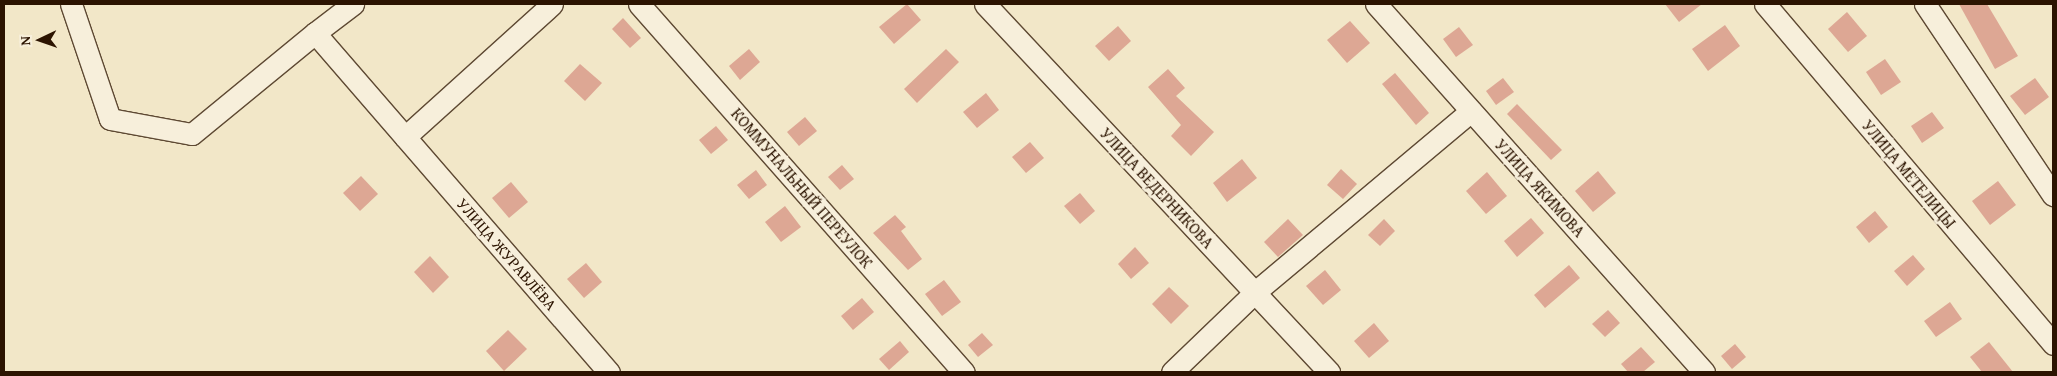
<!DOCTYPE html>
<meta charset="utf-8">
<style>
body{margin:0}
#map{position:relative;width:2057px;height:376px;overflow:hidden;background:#f2e7c8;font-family:"Gentium Book Plus",serif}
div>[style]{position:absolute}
.building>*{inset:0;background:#dda794}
.roads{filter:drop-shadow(1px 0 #5e4933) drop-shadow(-1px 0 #5e4933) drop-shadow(0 1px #5e4933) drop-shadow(0 -1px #5e4933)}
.minor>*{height:21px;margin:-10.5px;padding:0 10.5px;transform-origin:10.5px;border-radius:10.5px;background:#f7efdb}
span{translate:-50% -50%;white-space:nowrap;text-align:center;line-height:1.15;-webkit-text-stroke:5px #f7efdb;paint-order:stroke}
.street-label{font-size:16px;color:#2c1401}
.frame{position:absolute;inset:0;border:5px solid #2c1401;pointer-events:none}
.north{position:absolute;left:15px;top:15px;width:50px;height:50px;-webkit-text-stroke:4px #f7efdb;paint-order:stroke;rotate:267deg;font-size:14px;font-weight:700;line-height:20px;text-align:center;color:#2c1401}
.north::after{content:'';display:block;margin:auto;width:18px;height:22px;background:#2c1401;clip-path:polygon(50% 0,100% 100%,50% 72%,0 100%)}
</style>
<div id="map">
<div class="building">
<div style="clip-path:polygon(907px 4px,921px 20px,894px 44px,879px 27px)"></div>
<div style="clip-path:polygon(1665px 4px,1702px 4px,1679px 22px)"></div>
<div style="clip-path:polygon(1959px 4px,1987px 4px,2018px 56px,1995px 69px)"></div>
<div style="clip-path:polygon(1847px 12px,1867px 36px,1848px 52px,1828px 29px)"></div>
<div style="clip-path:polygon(623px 18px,641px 38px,630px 48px,612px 29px)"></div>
<div style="clip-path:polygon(1350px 21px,1370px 43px,1347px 63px,1327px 40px)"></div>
<div style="clip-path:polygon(1725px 25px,1740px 46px,1708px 71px,1692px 49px)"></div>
<div style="clip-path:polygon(1118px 26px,1131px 41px,1109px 61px,1095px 46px)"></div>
<div style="clip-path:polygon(1459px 27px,1473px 45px,1456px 57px,1443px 39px)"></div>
<div style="clip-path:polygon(749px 49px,760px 62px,740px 80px,729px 66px)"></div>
<div style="clip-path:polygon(946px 49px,959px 62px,917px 103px,904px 89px)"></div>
<div style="clip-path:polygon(1885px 59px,1901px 82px,1881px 95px,1866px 72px)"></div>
<div style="clip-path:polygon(580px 64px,602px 83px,585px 101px,564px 81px)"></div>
<div style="clip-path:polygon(1168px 69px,1185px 88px,1176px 96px,1214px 132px,1191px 156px,1171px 136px,1181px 125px,1148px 87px)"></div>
<div style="clip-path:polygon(1395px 73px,1429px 113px,1416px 125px,1382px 84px)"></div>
<div style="clip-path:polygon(1503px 78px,1514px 92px,1496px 105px,1486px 91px)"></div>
<div style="clip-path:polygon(2035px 78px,2049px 97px,2025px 115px,2010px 96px)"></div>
<div style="clip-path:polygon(986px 93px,999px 110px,977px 128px,963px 112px)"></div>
<div style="clip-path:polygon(1517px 104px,1562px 150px,1551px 160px,1507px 114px)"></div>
<div style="clip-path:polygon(1932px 112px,1944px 128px,1922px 143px,1911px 126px)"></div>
<div style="clip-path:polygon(805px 117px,817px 131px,799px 146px,787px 132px)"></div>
<div style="clip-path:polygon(716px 126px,728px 140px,711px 154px,699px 140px)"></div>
<div style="clip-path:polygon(1030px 142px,1044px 158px,1026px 173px,1012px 157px)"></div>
<div style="clip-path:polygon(1242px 159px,1257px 178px,1227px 202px,1213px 183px)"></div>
<div style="clip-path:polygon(842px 165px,854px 179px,840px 190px,828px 177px)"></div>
<div style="clip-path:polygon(1341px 169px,1357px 184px,1343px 199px,1327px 185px)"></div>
<div style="clip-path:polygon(756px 170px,767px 185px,749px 199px,737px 185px)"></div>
<div style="clip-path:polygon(1598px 171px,1616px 193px,1593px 212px,1575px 191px)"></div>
<div style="clip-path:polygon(1487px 172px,1507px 196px,1486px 214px,1466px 191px)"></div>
<div style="clip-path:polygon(361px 176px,378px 194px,360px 211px,343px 193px)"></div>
<div style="clip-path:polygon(1998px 181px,2016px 205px,1990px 225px,1972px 201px)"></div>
<div style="clip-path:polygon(511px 182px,528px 202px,509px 218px,492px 198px)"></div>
<div style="clip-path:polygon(1080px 193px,1095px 211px,1080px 224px,1064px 206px)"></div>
<div style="clip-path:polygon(785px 206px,801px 227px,781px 242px,765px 222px)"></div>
<div style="clip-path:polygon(1875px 211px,1888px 227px,1869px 243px,1856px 227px)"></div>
<div style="clip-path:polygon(895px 215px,906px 227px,901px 231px,922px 259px,908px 270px,873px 233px)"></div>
<div style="clip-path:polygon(1531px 218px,1544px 233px,1517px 257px,1504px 241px)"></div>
<div style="clip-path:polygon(1288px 219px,1303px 235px,1278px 257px,1264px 242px)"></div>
<div style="clip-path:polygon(1384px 219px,1395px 231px,1380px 246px,1368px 235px)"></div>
<div style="clip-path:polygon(1135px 247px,1149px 263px,1131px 279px,1118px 264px)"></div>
<div style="clip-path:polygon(1913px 255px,1925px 269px,1907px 286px,1894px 271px)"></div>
<div style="clip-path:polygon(430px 256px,449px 277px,433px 293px,414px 272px)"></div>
<div style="clip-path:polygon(586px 263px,602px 282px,584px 298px,567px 279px)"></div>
<div style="clip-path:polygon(1569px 265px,1580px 278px,1545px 308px,1534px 295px)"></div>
<div style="clip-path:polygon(1325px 270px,1341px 290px,1323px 305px,1306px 286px)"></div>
<div style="clip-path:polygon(944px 280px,961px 302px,942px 316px,925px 294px)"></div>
<div style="clip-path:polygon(1169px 287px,1189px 306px,1171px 324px,1152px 304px)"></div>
<div style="clip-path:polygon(862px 298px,874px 312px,853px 330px,841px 316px)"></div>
<div style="clip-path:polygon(1950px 302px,1962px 319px,1936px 337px,1924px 321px)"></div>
<div style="clip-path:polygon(1608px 310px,1620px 323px,1605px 337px,1592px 324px)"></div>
<div style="clip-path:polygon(1374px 323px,1389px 341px,1369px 358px,1354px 341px)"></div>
<div style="clip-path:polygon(508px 330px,527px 349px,504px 371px,486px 351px)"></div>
<div style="clip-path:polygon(982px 333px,993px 345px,978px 357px,968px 345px)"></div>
<div style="clip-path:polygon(900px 341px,909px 352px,889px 370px,879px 359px)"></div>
<div style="clip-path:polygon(1989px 342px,2013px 372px,1982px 372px,1970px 357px)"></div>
<div style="clip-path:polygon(1735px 344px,1746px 357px,1732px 369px,1721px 356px)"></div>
<div style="clip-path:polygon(1641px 347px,1655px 362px,1643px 372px,1628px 372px,1621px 364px)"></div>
</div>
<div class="roads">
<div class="minor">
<div style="left:71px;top:4px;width:121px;rotate:71.3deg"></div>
<div style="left:110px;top:119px;width:83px;rotate:10.4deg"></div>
<div style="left:192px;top:134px;width:159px;rotate:-39.4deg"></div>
<div style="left:315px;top:33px;width:449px;rotate:49.1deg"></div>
<div style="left:639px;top:4px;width:491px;rotate:48.6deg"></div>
<div style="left:985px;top:4px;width:504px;rotate:46.93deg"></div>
<div style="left:1376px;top:4px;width:493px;rotate:48.3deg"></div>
<div style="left:1765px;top:4px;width:446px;rotate:49.7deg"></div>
<div style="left:1925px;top:4px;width:230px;rotate:56.2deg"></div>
<div style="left:315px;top:33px;width:48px;rotate:-37.3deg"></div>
<div style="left:405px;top:137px;width:198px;rotate:-42.1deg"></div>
<div style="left:1172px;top:372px;width:114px;rotate:-43.9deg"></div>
<div style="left:1254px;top:293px;width:283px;rotate:-40deg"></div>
</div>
</div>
<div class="street-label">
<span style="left:1909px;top:174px;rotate:50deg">УЛИЦА МЕТЕЛИЦЫ</span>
<span style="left:802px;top:188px;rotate:49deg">КОММУНАЛЬНЫЙ ПЕРЕУЛОК</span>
<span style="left:1157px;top:188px;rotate:47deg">УЛИЦА ВЕДЕРНИКОВА</span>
<span style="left:1540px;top:188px;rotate:48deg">УЛИЦА ЯКИМОВА</span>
<span style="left:507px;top:254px;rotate:49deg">УЛИЦА ЖУРАВЛЁВА</span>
</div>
<div class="frame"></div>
<div class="north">N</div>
</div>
